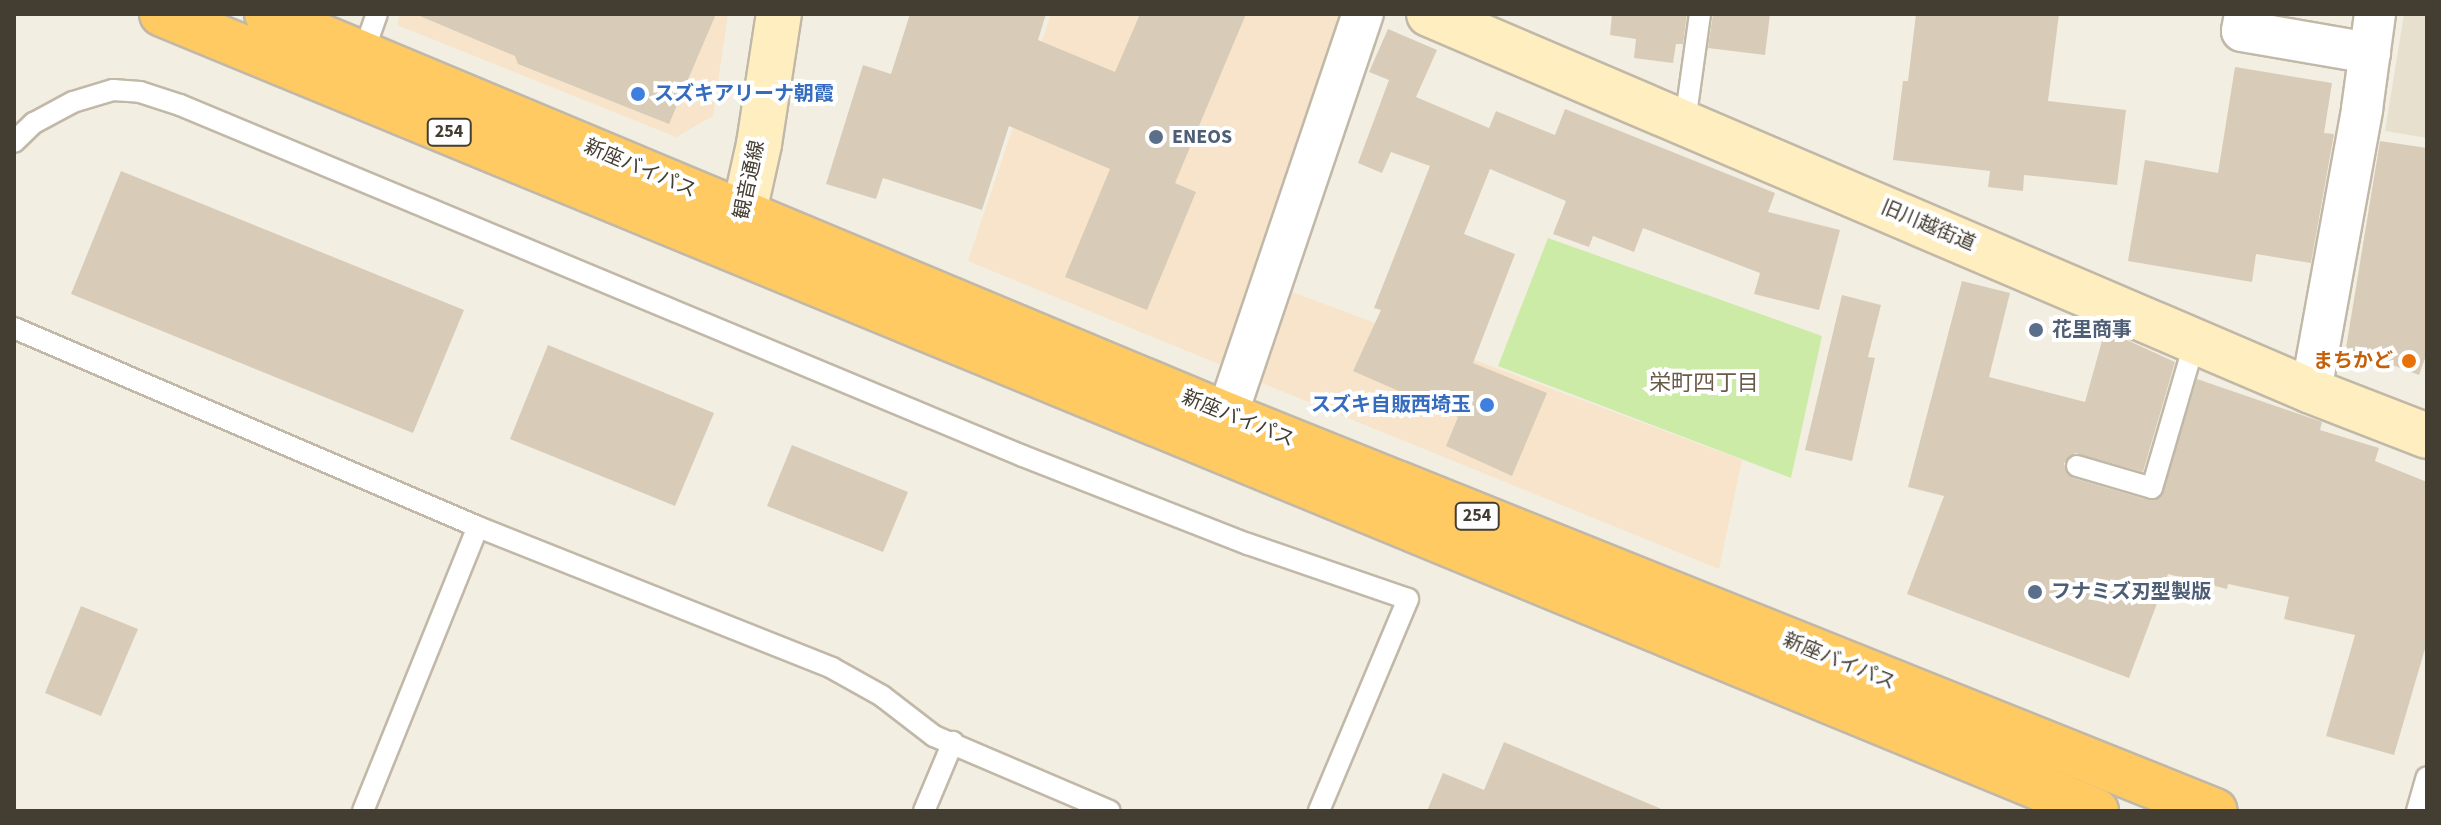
<!DOCTYPE html>
<meta charset="utf-8">
<style>
body{margin:0}
#map{position:relative;width:2441px;height:825px;overflow:hidden;background:#f3eee2;font-family:"Source Sans 3","Noto Sans JP",sans-serif}
div>[style]{position:absolute}
.residential>*{inset:0;background:#e7e0cf}
.commercial>*{inset:0;background:#f7e4ca}
.green>*{inset:0;background:#cceba7}
.building>*{inset:0;background:#d8ccb9}
.roads{filter:drop-shadow(2px 0 #c1b8a7) drop-shadow(-2px 0 #c1b8a7) drop-shadow(0 2px #c1b8a7) drop-shadow(0 -2px #c1b8a7)}
.lane>*{height:20px;margin:-10px;padding:0 10px;transform-origin:10px;border-radius:10px;background:#fff}
.street>*{height:40px;margin:-20px;padding:0 20px;transform-origin:20px;border-radius:20px;background:#fff}
.secondary>*{height:44px;margin:-22px;padding:0 22px;transform-origin:22px;border-radius:22px;background:#ffefc0}
.highway>*{height:44px;margin:-22px;padding:0 22px;transform-origin:22px;border-radius:22px;background:#ffca61}
.dots>*{width:22px;height:22px;translate:-50% -50%;box-sizing:border-box;border:4px solid #fff;border-radius:50%}
span{translate:-50% -50%;white-space:nowrap;text-align:center;line-height:1.15;-webkit-text-stroke:8px #fff;paint-order:stroke}
.shield-label span{padding:2px 6px;background:#fff;border:2px solid;border-radius:6px;-webkit-text-stroke-width:0}
.shield-label{font-size:18px;color:#443d32;font-weight:700}
.shop-label{font-size:20px;color:#366cbe;font-weight:700}
.left{translate:0 -50%;text-align:left}
.right{translate:-100% -50%;text-align:right}
.service-label{font-size:20px;color:#4e5e75;font-weight:700}
.street-label{font-size:20px;color:#443d32}
.food-label{font-size:20px;color:#c56008;font-weight:700}
.neighbourhood-label{font-size:22px;color:#685b49}
.frame{position:absolute;inset:0;border:16px solid #443d32;pointer-events:none}
</style>
<div id="map">
<div class="residential">
<div style="clip-path:polygon(2404px 14px,2427px 14px,2427px 138px,2385px 131px)"></div>
</div>
<div class="commercial">
<div style="clip-path:polygon(400px 14px,728px 14px,713px 116px,676px 137px,397px 25px)"></div>
<div style="clip-path:polygon(1051px 14px,1345px 14px,1226px 367px,968px 261px)"></div>
<div style="clip-path:polygon(1284px 289px,1742px 460px,1719px 569px,1257px 381px)"></div>
</div>
<div class="green">
<div style="clip-path:polygon(1548px 238px,1822px 336px,1791px 478px,1498px 366px)"></div>
</div>
<div class="building">
<div style="clip-path:polygon(415px 14px,716px 14px,669px 124px,518px 64px,515px 56px)"></div>
<div style="clip-path:polygon(910px 14px,1046px 14px,1038px 40px,1115px 72px,1140px 14px,1246px 14px,1175px 183px,1196px 192px,1147px 310px,1065px 277px,1110px 169px,1009px 126px,982px 210px,883px 178px,876px 199px,826px 184px,863px 65px,891px 74px)"></div>
<div style="clip-path:polygon(1612px 14px,1687px 14px,1683px 44px,1676px 44px,1673px 63px,1634px 58px,1636px 39px,1610px 35px)"></div>
<div style="clip-path:polygon(1713px 14px,1770px 14px,1765px 55px,1708px 48px)"></div>
<div style="clip-path:polygon(1916px 14px,2059px 14px,2048px 101px,2126px 110px,2117px 185px,2024px 175px,2023px 191px,1988px 187px,1990px 171px,1893px 160px,1903px 81px,1908px 81px)"></div>
<div style="clip-path:polygon(1388px 29px,1437px 50px,1416px 97px,1489px 128px,1496px 111px,1555px 135px,1565px 109px,1775px 193px,1768px 212px,1840px 230px,1819px 310px,1754px 294px,1760px 273px,1643px 228px,1634px 252px,1593px 236px,1589px 247px,1553px 234px,1566px 201px,1490px 169px,1464px 234px,1515px 254px,1473px 363px,1547px 393px,1512px 476px,1446px 446px,1458px 417px,1353px 371px,1381px 310px,1374px 308px,1430px 166px,1391px 152px,1382px 173px,1358px 163px,1389px 80px,1369px 72px)"></div>
<div style="clip-path:polygon(2235px 67px,2332px 83px,2324px 133px,2334px 134px,2311px 263px,2256px 254px,2252px 282px,2128px 261px,2145px 160px,2218px 173px)"></div>
<div style="clip-path:polygon(2380px 141px,2427px 148px,2427px 353px,2419px 375px,2379px 360px,2345px 354px)"></div>
<div style="clip-path:polygon(121px 171px,464px 310px,413px 433px,71px 294px)"></div>
<div style="clip-path:polygon(1962px 281px,2010px 293px,1989px 377px,2085px 402px,2105px 330px,2175px 362px,2143px 472px,2075px 453px,2064px 463px,2067px 474px,2073px 478px,2148px 500px,2160px 498px,2197px 379px,2322px 422px,2320px 430px,2379px 448px,2375px 461px,2427px 482px,2427px 642px,2394px 755px,2326px 736px,2355px 635px,2284px 619px,2289px 597px,2228px 584px,2227px 589px,2168px 574px,2129px 678px,1907px 594px,1944px 496px,1908px 487px)"></div>
<div style="clip-path:polygon(1842px 295px,1881px 305px,1868px 357px,1875px 358px,1852px 461px,1805px 450px)"></div>
<div style="clip-path:polygon(548px 345px,714px 413px,675px 506px,510px 439px)"></div>
<div style="clip-path:polygon(792px 445px,908px 492px,883px 552px,767px 506px)"></div>
<div style="clip-path:polygon(81px 606px,138px 629px,101px 716px,45px 693px)"></div>
<div style="clip-path:polygon(1504px 742px,1666px 811px,1427px 811px,1443px 773px,1484px 790px)"></div>
</div>
<div class="roads">
<div class="lane">
<div style="left:363px;top:53px;width:41px;rotate:-70.3deg"></div>
<div style="left:1685px;top:122px;width:109px;rotate:-82.1deg"></div>
<div style="left:14px;top:142px;width:28px;rotate:-44deg"></div>
<div style="left:34px;top:123px;width:44px;rotate:-28.3deg"></div>
<div style="left:73px;top:102px;width:42px;rotate:-16.7deg"></div>
<div style="left:113px;top:90px;width:27px;rotate:4deg"></div>
<div style="left:140px;top:92px;width:42px;rotate:18deg"></div>
<div style="left:180px;top:105px;width:913px;rotate:22.61deg"></div>
<div style="left:1023px;top:456px;width:242px;rotate:21.4deg"></div>
<div style="left:1248px;top:544px;width:169px;rotate:19deg"></div>
<div style="left:1408px;top:599px;width:230px;rotate:112.8deg"></div>
<div style="left:14px;top:328px;width:505px;rotate:23.21deg"></div>
<div style="left:478px;top:527px;width:381px;rotate:21.7deg"></div>
<div style="left:832px;top:668px;width:57px;rotate:29.2deg"></div>
<div style="left:882px;top:696px;width:66px;rotate:37.6deg"></div>
<div style="left:934px;top:736px;width:191px;rotate:23.1deg"></div>
<div style="left:2077px;top:466px;width:78px;rotate:16.3deg"></div>
<div style="left:2152px;top:488px;width:153px;rotate:-73.7deg"></div>
<div style="left:363px;top:811px;width:306px;rotate:-68deg"></div>
<div style="left:924px;top:811px;width:75px;rotate:-67.2deg"></div>
<div style="left:2417px;top:811px;width:35px;rotate:-74deg"></div>
</div>
<div class="street">
<div style="left:2245px;top:14px;width:17px;rotate:100deg"></div>
<div style="left:2242px;top:31px;width:130px;rotate:9.8deg"></div>
<div style="left:2311px;top:391px;width:287px;rotate:-79.7deg"></div>
<div style="left:2362px;top:109px;width:96px;rotate:-82.2deg"></div>
<div style="left:1227px;top:415px;width:423px;rotate:-71.3deg"></div>
</div>
<div class="secondary">
<div style="left:1429px;top:14px;width:959px;rotate:23.14deg"></div>
<div style="left:2311px;top:391px;width:124px;rotate:21.2deg"></div>
<div style="left:736px;top:248px;width:107px;rotate:-77.5deg"></div>
<div style="left:759px;top:144px;width:132px;rotate:-81.3deg"></div>
</div>
<div class="highway">
<div style="left:162px;top:14px;width:2092px;rotate:22.4deg"></div>
<div style="left:267px;top:14px;width:1040px;rotate:22.67deg"></div>
<div style="left:1227px;top:415px;width:1064px;rotate:21.84deg"></div>
</div>
</div>
<div class="dots">
<div style="left:638px;top:94px;background:#3f7fe0"></div>
<div style="left:1156px;top:137px;background:#5c6f8a"></div>
<div style="left:2036px;top:330px;background:#5c6f8a"></div>
<div style="left:2409px;top:361px;background:#e8710a"></div>
<div style="left:1487px;top:405px;background:#3f7fe0"></div>
<div style="left:2035px;top:592px;background:#5c6f8a"></div>
</div>
<div class="shield-label">
<span style="left:449px;top:132px">254</span>
<span style="left:1477px;top:516px">254</span>
</div>
<div class="shop-label">
<span class="left" style="left:654px;top:94px">スズキアリーナ朝霞</span>
<span class="right" style="left:1471px;top:405px">スズキ自販西埼玉</span>
</div>
<div class="service-label">
<span class="left" style="left:1172px;top:137px">ENEOS</span>
<span class="left" style="left:2052px;top:330px">花里商事</span>
<span class="left" style="left:2051px;top:592px">フナミズ刃型製版</span>
</div>
<div class="street-label">
<span style="left:640px;top:169px;rotate:23deg">新座バイパス</span>
<span style="left:750px;top:180px;rotate:-78deg">観音通線</span>
<span style="left:1928px;top:226px;rotate:23deg">旧川越街道</span>
<span style="left:1238px;top:419px;rotate:22deg">新座バイパス</span>
<span style="left:1839px;top:662px;rotate:22deg">新座バイパス</span>
</div>
<div class="food-label">
<span class="right" style="left:2393px;top:361px">まちかど</span>
</div>
<div class="neighbourhood-label">
<span style="left:1704px;top:384px">栄町四丁目</span>
</div>
<div class="frame"></div>
</div>
